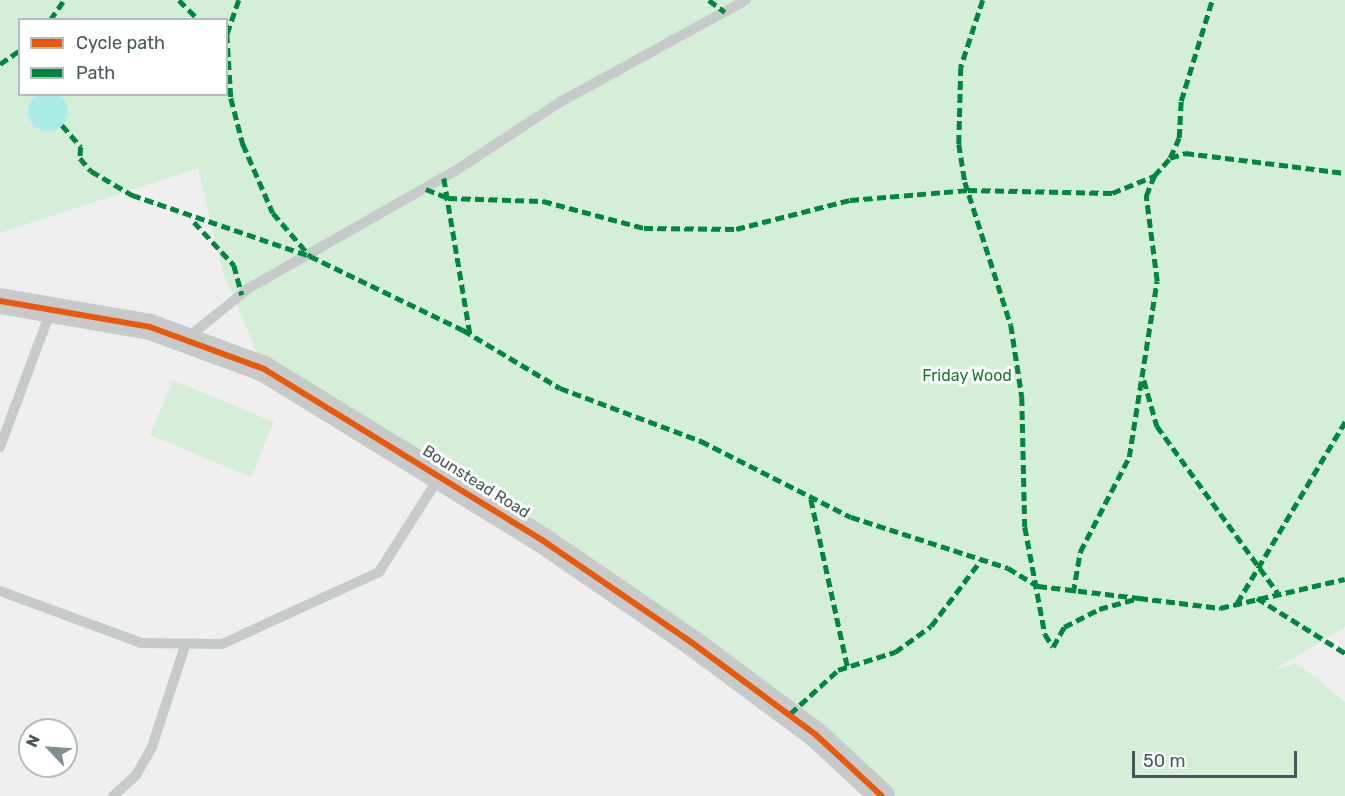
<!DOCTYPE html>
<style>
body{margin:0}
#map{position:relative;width:1345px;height:796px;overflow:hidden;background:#f0efef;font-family:Rubik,sans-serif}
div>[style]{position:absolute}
.green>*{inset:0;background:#d4eed7}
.water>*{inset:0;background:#aaece6}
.round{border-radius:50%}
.service>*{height:10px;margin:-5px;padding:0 5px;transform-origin:5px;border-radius:5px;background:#c7cacb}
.tertiary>*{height:26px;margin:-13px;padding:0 13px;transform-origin:13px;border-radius:13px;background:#c7cacb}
.quiet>*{height:4.5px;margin-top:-2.25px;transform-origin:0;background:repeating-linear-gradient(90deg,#00873e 0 9px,transparent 0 13.5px)}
.cycleway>*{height:6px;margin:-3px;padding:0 3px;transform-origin:3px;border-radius:3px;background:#e8590c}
span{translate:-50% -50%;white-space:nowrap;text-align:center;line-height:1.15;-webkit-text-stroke:6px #fff;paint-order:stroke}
.park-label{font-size:16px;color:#197b2e}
.street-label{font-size:16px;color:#47585b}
.legend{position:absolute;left:18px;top:18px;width:210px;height:78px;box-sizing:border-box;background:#fff;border:2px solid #b5bcbd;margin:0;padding:8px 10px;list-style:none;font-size:18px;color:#47585b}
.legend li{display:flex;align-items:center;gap:12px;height:30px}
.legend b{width:30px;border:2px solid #b5bcbd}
.north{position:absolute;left:18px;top:718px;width:60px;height:60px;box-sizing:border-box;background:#fff;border:2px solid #b5bcbd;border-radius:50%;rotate:295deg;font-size:16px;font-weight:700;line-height:24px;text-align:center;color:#47585b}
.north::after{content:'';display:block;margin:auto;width:21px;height:27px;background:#828d8f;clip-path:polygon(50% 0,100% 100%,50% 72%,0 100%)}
.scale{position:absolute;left:1132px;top:751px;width:165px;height:27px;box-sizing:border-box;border:3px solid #47585b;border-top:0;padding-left:8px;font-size:18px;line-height:21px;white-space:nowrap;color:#47585b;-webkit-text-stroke:4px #fff;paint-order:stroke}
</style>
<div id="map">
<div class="green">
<div style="clip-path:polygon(evenodd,0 0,1345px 0,1345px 627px,1274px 670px,1297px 663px,1345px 702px,1345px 796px,882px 796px,815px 734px,264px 369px,223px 273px,198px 168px,0 233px,0 0,20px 20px,226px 20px,226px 94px,20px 94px,20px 20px)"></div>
<div style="clip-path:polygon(173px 380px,274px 422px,251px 477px,150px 435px)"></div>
</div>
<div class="water">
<div class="round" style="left:28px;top:91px;width:40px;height:40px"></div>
</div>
<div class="service">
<div style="left:186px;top:339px;width:81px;rotate:-39deg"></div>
<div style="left:249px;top:288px;width:237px;rotate:-29.6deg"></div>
<div style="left:455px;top:171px;width:126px;rotate:-33.3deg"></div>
<div style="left:560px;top:102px;width:212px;rotate:-28.7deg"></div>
<div style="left:0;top:447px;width:146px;rotate:-69.6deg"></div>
<div style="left:0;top:591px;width:150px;rotate:20.2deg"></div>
<div style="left:141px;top:643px;width:81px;rotate:0.7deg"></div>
<div style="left:222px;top:644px;width:173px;rotate:-24.6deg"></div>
<div style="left:379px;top:572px;width:114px;rotate:-57.6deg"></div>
<div style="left:113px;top:796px;width:31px;rotate:-42deg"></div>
<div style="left:136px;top:775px;width:32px;rotate:-60deg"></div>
<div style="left:152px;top:747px;width:109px;rotate:-71.9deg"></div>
</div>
<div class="tertiary">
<div style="left:0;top:301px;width:152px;rotate:9.8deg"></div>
<div style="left:150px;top:327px;width:121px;rotate:20.2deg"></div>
<div style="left:264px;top:369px;width:326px;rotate:31.6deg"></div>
<div style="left:542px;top:540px;width:181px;rotate:34.4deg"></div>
<div style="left:691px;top:642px;width:154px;rotate:36.6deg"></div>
<div style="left:815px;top:734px;width:91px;rotate:42.8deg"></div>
</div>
<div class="quiet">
<div style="left:179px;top:0;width:28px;rotate:45deg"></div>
<div style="left:239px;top:0;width:36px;rotate:109deg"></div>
<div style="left:227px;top:34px;width:64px;rotate:86.4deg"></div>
<div style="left:231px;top:98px;width:48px;rotate:75.4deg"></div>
<div style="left:243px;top:144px;width:75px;rotate:66.5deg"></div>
<div style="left:273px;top:213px;width:57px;rotate:49.3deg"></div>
<div style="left:709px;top:0;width:20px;rotate:37deg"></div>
<div style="left:983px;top:0;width:71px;rotate:108.2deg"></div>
<div style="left:961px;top:67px;width:77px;rotate:91.5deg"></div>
<div style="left:959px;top:144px;width:38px;rotate:81deg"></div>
<div style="left:965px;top:182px;width:150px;rotate:72.2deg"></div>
<div style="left:1011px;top:325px;width:73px;rotate:81.3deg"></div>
<div style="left:1022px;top:397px;width:130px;rotate:88.7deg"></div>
<div style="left:1025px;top:527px;width:109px;rotate:79.4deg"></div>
<div style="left:1045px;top:634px;width:15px;rotate:58deg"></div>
<div style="left:1053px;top:647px;width:23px;rotate:-61deg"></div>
<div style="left:1064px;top:627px;width:39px;rotate:-27deg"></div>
<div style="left:1099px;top:609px;width:41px;rotate:-15.4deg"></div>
<div style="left:1139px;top:598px;width:82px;rotate:7deg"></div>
<div style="left:1220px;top:608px;width:128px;rotate:-13.1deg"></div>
<div style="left:50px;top:20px;width:24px;rotate:-55deg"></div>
<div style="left:0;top:64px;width:24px;rotate:-35deg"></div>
<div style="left:62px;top:125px;width:29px;rotate:49deg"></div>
<div style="left:81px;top:147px;width:11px;rotate:95deg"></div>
<div style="left:80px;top:158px;width:17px;rotate:50deg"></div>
<div style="left:91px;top:171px;width:48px;rotate:30.3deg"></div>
<div style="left:132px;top:195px;width:188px;rotate:18.9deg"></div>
<div style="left:310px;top:256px;width:170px;rotate:25.8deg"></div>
<div style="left:463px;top:330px;width:113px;rotate:30.9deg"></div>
<div style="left:560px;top:388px;width:151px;rotate:20.6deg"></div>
<div style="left:701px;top:441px;width:168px;rotate:26.9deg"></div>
<div style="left:851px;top:517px;width:165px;rotate:18deg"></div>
<div style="left:1008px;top:568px;width:35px;rotate:31deg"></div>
<div style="left:1038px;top:586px;width:102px;rotate:6.8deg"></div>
<div style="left:1170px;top:158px;width:22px;rotate:-66deg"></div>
<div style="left:1179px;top:138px;width:37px;rotate:-87deg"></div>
<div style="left:1181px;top:101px;width:106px;rotate:-72.9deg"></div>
<div style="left:444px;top:178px;width:158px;rotate:80.5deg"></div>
<div style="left:426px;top:189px;width:24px;rotate:22deg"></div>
<div style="left:448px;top:198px;width:95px;rotate:1.8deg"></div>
<div style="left:543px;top:201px;width:105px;rotate:15deg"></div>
<div style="left:644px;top:228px;width:92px;rotate:0.6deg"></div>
<div style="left:736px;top:229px;width:118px;rotate:-14.3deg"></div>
<div style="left:850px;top:200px;width:118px;rotate:-4.8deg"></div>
<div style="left:968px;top:190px;width:144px;rotate:1.2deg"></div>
<div style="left:1112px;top:193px;width:45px;rotate:-22deg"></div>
<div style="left:1154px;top:176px;width:24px;rotate:-48deg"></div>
<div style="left:1170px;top:158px;width:16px;rotate:-18deg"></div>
<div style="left:1185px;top:153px;width:161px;rotate:7.1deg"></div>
<div style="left:194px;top:222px;width:59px;rotate:47.1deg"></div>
<div style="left:234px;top:265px;width:31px;rotate:75deg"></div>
<div style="left:1144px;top:380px;width:48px;rotate:74.2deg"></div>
<div style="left:1157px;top:426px;width:206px;rotate:54.1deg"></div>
<div style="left:811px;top:499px;width:173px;rotate:77.7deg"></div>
<div style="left:1073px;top:593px;width:42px;rotate:-80.3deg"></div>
<div style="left:1080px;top:552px;width:107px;rotate:-62.7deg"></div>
<div style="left:1129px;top:457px;width:178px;rotate:-81deg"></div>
<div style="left:1157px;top:281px;width:86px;rotate:-97.4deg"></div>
<div style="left:1146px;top:196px;width:22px;rotate:-68deg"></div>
<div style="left:1257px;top:598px;width:104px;rotate:32deg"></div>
<div style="left:1237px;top:603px;width:211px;rotate:-59.2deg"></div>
<div style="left:790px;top:714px;width:65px;rotate:-42.5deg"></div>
<div style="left:838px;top:670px;width:60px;rotate:-17.5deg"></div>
<div style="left:895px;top:652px;width:44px;rotate:-35.8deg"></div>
<div style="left:931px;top:626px;width:83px;rotate:-52.9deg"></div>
</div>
<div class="cycleway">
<div style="left:0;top:301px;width:152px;rotate:9.8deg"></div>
<div style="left:150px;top:327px;width:121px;rotate:20.2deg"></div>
<div style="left:264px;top:369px;width:326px;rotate:31.6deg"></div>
<div style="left:542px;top:540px;width:181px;rotate:34.4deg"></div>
<div style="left:691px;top:642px;width:154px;rotate:36.6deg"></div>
<div style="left:815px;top:734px;width:91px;rotate:42.8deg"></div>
</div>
<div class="park-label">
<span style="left:967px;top:376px">Friday Wood</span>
</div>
<div class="street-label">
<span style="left:476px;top:482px;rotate:32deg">Bounstead Road</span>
</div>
<ul class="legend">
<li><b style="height:8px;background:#e8590c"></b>Cycle path</li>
<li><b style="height:8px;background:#00873e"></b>Path</li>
</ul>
<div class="north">N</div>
<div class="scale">50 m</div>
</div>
